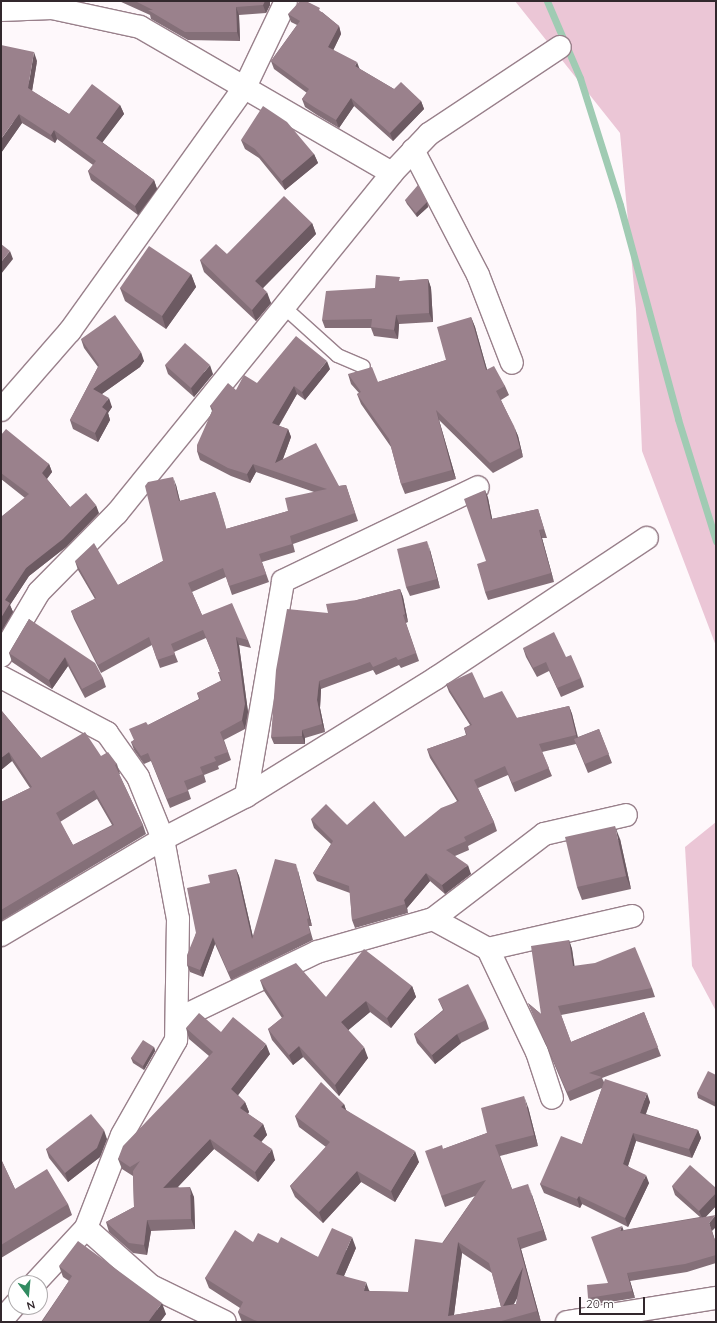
<!DOCTYPE html>
<style>
body{margin:0}
#map{position:relative;width:717px;height:1323px;overflow:hidden;background:#fef8fb;font-family:Quicksand,sans-serif}
div>[style]{position:absolute}
.green>*{inset:0;background:#ebc6d6}
.stream>*{height:7px;margin:-3.5px;padding:0 3.5px;transform-origin:3.5px;border-radius:3.5px;background:#a0cbb3}
.roads{filter:drop-shadow(1px 0 #99808b) drop-shadow(-1px 0 #99808b) drop-shadow(0 1px #99808b) drop-shadow(0 -1px #99808b)}
.lane>*{height:13px;margin:-6.5px;padding:0 6.5px;transform-origin:6.5px;border-radius:6.5px;background:#fff}
.street>*{height:22px;margin:-11px;padding:0 11px;transform-origin:11px;border-radius:11px;background:#fff}
.wall>*{inset:0;background:#846f78}
.shaded-wall>*{inset:0;background:#6c5a62}
.building>*{inset:0;background:#9a818c}
span{translate:-50% -50%;white-space:nowrap;text-align:center;line-height:1.15;-webkit-text-stroke:3px #fff;paint-order:stroke}
.frame{position:absolute;inset:0;border:2px solid #32282d;pointer-events:none}
.north{position:absolute;left:8px;top:1275px;width:40px;height:40px;box-sizing:border-box;background:#fff;border:1px solid #ada9ab;border-radius:50%;rotate:164deg;font-size:11px;font-weight:700;line-height:16px;text-align:center;color:#32282d}
.north::after{content:'';display:block;margin:auto;width:14px;height:18px;background:#318b61;clip-path:polygon(50% 0,100% 100%,50% 72%,0 100%)}
.scale{position:absolute;left:579px;top:1297px;width:66px;height:18px;box-sizing:border-box;border:2px solid #32282d;border-top:0;padding-left:5px;font-size:12px;line-height:14px;white-space:nowrap;color:#32282d;-webkit-text-stroke:3px #fff;paint-order:stroke}
</style>
<div id="map">
<div class="green">
<div style="clip-path:polygon(515px 1px,716px 1px,716px 646px,642px 451px,636px 309px,620px 133px)"></div>
<div style="clip-path:polygon(716px 822px,716px 1011px,692px 966px,685px 847px)"></div>
</div>
<div class="stream">
<div style="left:547px;top:1px;width:84px;rotate:66.8deg"></div>
<div style="left:580px;top:78px;width:133px;rotate:72.5deg"></div>
<div style="left:620px;top:205px;width:222px;rotate:74.8deg"></div>
<div style="left:678px;top:419px;width:128px;rotate:72.7deg"></div>
</div>
<div class="roads">
<div class="lane">
<div style="left:285px;top:308px;width:70px;rotate:42.1deg"></div>
<div style="left:337px;top:355px;width:28px;rotate:23deg"></div>
</div>
<div class="street">
<div style="left:1px;top:10px;width:51px;rotate:-2.2deg"></div>
<div style="left:52px;top:8px;width:90px;rotate:12.2deg"></div>
<div style="left:140px;top:27px;width:291px;rotate:30.1deg"></div>
<div style="left:413px;top:150px;width:141px;rotate:62.5deg"></div>
<div style="left:478px;top:275px;width:94px;rotate:68.9deg"></div>
<div style="left:1px;top:410px;width:105px;rotate:-48.9deg"></div>
<div style="left:70px;top:331px;width:300px;rotate:-54.4deg"></div>
<div style="left:245px;top:87px;width:95px;rotate:-64.5deg"></div>
<div style="left:1px;top:656px;width:74px;rotate:-59.3deg"></div>
<div style="left:39px;top:592px;width:111px;rotate:-45.4deg"></div>
<div style="left:117px;top:513px;width:437px;rotate:-51deg"></div>
<div style="left:392px;top:173px;width:54px;rotate:-46.5deg"></div>
<div style="left:429px;top:134px;width:157px;rotate:-33.6deg"></div>
<div style="left:1px;top:677px;width:120px;rotate:27.8deg"></div>
<div style="left:107px;top:733px;width:54px;rotate:54.8deg"></div>
<div style="left:138px;top:777px;width:67px;rotate:68deg"></div>
<div style="left:163px;top:839px;width:81px;rotate:79.4deg"></div>
<div style="left:178px;top:919px;width:121px;rotate:90.9deg"></div>
<div style="left:176px;top:1040px;width:109px;rotate:119.6deg"></div>
<div style="left:122px;top:1135px;width:100px;rotate:111.2deg"></div>
<div style="left:86px;top:1228px;width:75px;rotate:132.8deg"></div>
<div style="left:246px;top:796px;width:218px;rotate:-80.2deg"></div>
<div style="left:283px;top:581px;width:216px;rotate:-25.7deg"></div>
<div style="left:433px;top:919px;width:140px;rotate:-37.4deg"></div>
<div style="left:544px;top:834px;width:84px;rotate:-13deg"></div>
<div style="left:1px;top:935px;width:188px;rotate:-30.7deg"></div>
<div style="left:163px;top:839px;width:93px;rotate:-27.4deg"></div>
<div style="left:246px;top:796px;width:224px;rotate:-31.8deg"></div>
<div style="left:436px;top:678px;width:253px;rotate:-33.6deg"></div>
<div style="left:488px;top:949px;width:114px;rotate:64.6deg"></div>
<div style="left:537px;top:1052px;width:48px;rotate:71.9deg"></div>
<div style="left:178px;top:1019px;width:154px;rotate:-25.7deg"></div>
<div style="left:317px;top:952px;width:121px;rotate:-15.9deg"></div>
<div style="left:433px;top:919px;width:63px;rotate:28.6deg"></div>
<div style="left:488px;top:949px;width:148px;rotate:-12.9deg"></div>
<div style="left:86px;top:1228px;width:87px;rotate:41.7deg"></div>
<div style="left:151px;top:1286px;width:82px;rotate:25.9deg"></div>
<div style="left:1px;top:1321px;width:23px;rotate:-49deg"></div>
<div style="left:567px;top:1322px;width:151px;rotate:-9.2deg"></div>
</div>
</div>
<div class="wall">
<div style="clip-path:polygon(119px 1px,270px 1px,270px 5px,266px 13px,239px 15px,240px 41px,188px 40px,151px 19px,150px 15px)"></div>
<div style="clip-path:polygon(322px 12px,339px 26px,341px 34px,333px 50px,360px 69px,394px 89px,421px 101px,424px 109px,393px 141px,354px 106px,339px 128px,317px 115px,305px 107px,302px 99px,307px 93px,274px 69px,271px 61px,297px 25px,291px 22px,288px 14px)"></div>
<div style="clip-path:polygon(37px 61px,32px 91px,69px 114px,120px 105px,124px 114px,102px 142px,154px 180px,157px 189px,138px 215px,91px 180px,88px 171px,93px 165px,57px 139px,55px 143px,22px 123px,1px 153px)"></div>
<div style="clip-path:polygon(241px 140px,314px 154px,318px 163px,285px 190px,259px 158px,245px 149px)"></div>
<div style="clip-path:polygon(405px 200px,427px 202px,428px 207px,417px 217px,407px 204px)"></div>
<div style="clip-path:polygon(312px 223px,316px 234px,263px 288px,271px 303px,256px 321px,204px 272px,200px 260px,227px 254px)"></div>
<div style="clip-path:polygon(191px 274px,196px 287px,166px 329px,125px 301px,120px 288px)"></div>
<div style="clip-path:polygon(428px 279px,431px 288px,433px 322px,399px 324px,398px 339px,374px 336px,371px 328px,325px 328px,322px 320px,375px 288px,401px 281px)"></div>
<div style="clip-path:polygon(471px 317px,475px 327px,487px 370px,505px 386px,509px 395px,501px 400px,518px 436px,523px 457px,493px 473px,439px 420px,456px 479px,405px 494px,401px 484px,391px 447px,361px 404px,357px 394px,359px 393px,351px 384px,348px 374px,378px 382px,446px 360px)"></div>
<div style="clip-path:polygon(81px 339px,144px 361px,140px 367px,102px 394px,112px 407px,108px 413px,110px 420px,98px 442px,73px 429px,70px 420px,98px 367px,84px 348px)"></div>
<div style="clip-path:polygon(165px 365px,213px 374px,194px 397px,168px 374px)"></div>
<div style="clip-path:polygon(330px 369px,305px 400px,297px 394px,279px 426px,288px 429px,291px 437px,283px 459px,339px 486px,346px 485px,358px 521px,293px 544px,295px 552px,262px 562px,269px 582px,232px 595px,226px 577px,192px 592px,202px 615px,248px 640px,251px 648px,239px 645px,248px 712px,245px 729px,224px 740px,231px 760px,218px 766px,219px 769px,204px 775px,206px 782px,188px 790px,191px 799px,170px 808px,151px 761px,144px 764px,134px 750px,131px 742px,134px 740px,148px 725px,199px 699px,197px 693px,221px 681px,218px 672px,220px 672px,206px 638px,174px 652px,178px 662px,160px 668px,152px 645px,101px 673px,74px 619px,71px 611px,95px 599px,78px 570px,75px 561px,118px 585px,163px 561px,176px 485px,180px 501px,215px 492px,226px 529px,288px 511px,314px 492px,256px 472px,250px 483px,231px 476px,200px 460px,197px 451px,212px 411px,210px 406px,236px 390px,257px 383px)"></div>
<div style="clip-path:polygon(1px 435px,49px 464px,52px 472px,47px 479px,70px 507px,99px 513px,66px 547px,29px 576px,10px 605px,13px 612px,1px 632px,1px 517px,25px 498px,1px 479px)"></div>
<div style="clip-path:polygon(485px 490px,488px 498px,492px 519px,538px 509px,547px 538px,542px 538px,554px 582px,488px 600px,485px 592px,486px 561px)"></div>
<div style="clip-path:polygon(430px 550px,440px 588px,410px 596px,406px 587px)"></div>
<div style="clip-path:polygon(400px 589px,403px 597px,408px 622px,406px 623px,419px 661px,401px 668px,399px 665px,376px 675px,373px 670px,321px 689px,320px 708px,325px 732px,305px 738px,305px 744px,274px 744px,271px 737px,328px 613px,357px 600px)"></div>
<div style="clip-path:polygon(29px 619px,103px 678px,106px 687px,85px 698px,68px 666px,52px 689px,12px 662px,9px 653px)"></div>
<div style="clip-path:polygon(523px 648px,581px 678px,584px 687px,561px 697px,549px 671px,537px 677px,526px 657px)"></div>
<div style="clip-path:polygon(446px 684px,484px 698px,517px 718px,569px 706px,572px 714px,578px 737px,599px 729px,612px 763px,588px 773px,576px 744px,542px 752px,552px 776px,515px 792px,508px 775px,478px 788px,494px 822px,497px 831px,468px 846px,469px 850px,455px 856px,471px 874px,445px 894px,430px 881px,407px 908px,408px 913px,355px 928px,352px 920px,350px 893px,317px 881px,313px 873px,331px 844px,314px 828px,311px 819px,347px 825px,405px 837px,457px 801px,430px 758px,427px 749px,466px 735px,464px 728px,470px 725px,449px 692px)"></div>
<div style="clip-path:polygon(evenodd,1px 710px,41px 758px,101px 756px,117px 764px,120px 774px,119px 774px,143px 825px,146px 834px,1px 921px,1px 802px,30px 788px,12px 761px,1px 770px,1px 710px,97px 799px,112px 825px,73px 845px,60px 822px,97px 799px)"></div>
<div style="clip-path:polygon(620px 839px,631px 889px,582px 900px,577px 887px)"></div>
<div style="clip-path:polygon(236px 869px,239px 876px,253px 937px,298px 871px,312px 926px,309px 926px,313px 940px,231px 980px,215px 944px,203px 977px,190px 972px,187px 965px,210px 883px)"></div>
<div style="clip-path:polygon(569px 940px,572px 949px,574px 966px,652px 988px,655px 997px,561px 1015px,571px 1042px,644px 1012px,661px 1056px,602px 1078px,604px 1082px,650px 1102px,646px 1114px,698px 1130px,701px 1138px,692px 1158px,636px 1141px,628px 1166px,649px 1183px,628px 1227px,582px 1204px,580px 1208px,544px 1193px,540px 1184px,582px 1144px,602px 1088px,570px 1101px,528px 1003px,541px 1014px)"></div>
<div style="clip-path:polygon(260px 980px,326px 997px,412px 986px,416px 997px,391px 1028px,370px 1012px,348px 1030px,368px 1058px,339px 1096px,303px 1057px,293px 1065px,272px 1040px,268px 1029px,282px 1018px,264px 991px)"></div>
<div style="clip-path:polygon(438px 999px,486px 1020px,489px 1029px,461px 1043px,435px 1064px,417px 1043px,414px 1034px,443px 1010px)"></div>
<div style="clip-path:polygon(186px 1028px,221px 1032px,270px 1054px,238px 1095px,245px 1102px,249px 1112px,248px 1114px,263px 1124px,267px 1135px,261px 1142px,275px 1160px,258px 1182px,214px 1149px,178px 1187px,194px 1197px,195px 1229px,151px 1231px,147px 1255px,133px 1253px,109px 1232px,106px 1222px,134px 1207px,133px 1176px,122px 1169px,118px 1159px,209px 1056px,189px 1039px)"></div>
<div style="clip-path:polygon(154px 1047px,155px 1051px,144px 1070px,133px 1063px,131px 1058px)"></div>
<div style="clip-path:polygon(716px 1075px,716px 1107px,698px 1098px,697px 1093px)"></div>
<div style="clip-path:polygon(344px 1104px,346px 1110px,419px 1162px,395px 1202px,361px 1182px,323px 1223px,295px 1197px,290px 1186px,326px 1147px,299px 1127px,295px 1116px)"></div>
<div style="clip-path:polygon(evenodd,528px 1107px,538px 1146px,500px 1156px,512px 1189px,532px 1195px,547px 1240px,521px 1249px,541px 1322px,242px 1322px,238px 1312px,240px 1308px,209px 1288px,205px 1278px,253px 1242px,278px 1243px,318px 1257px,356px 1248px,344px 1276px,370px 1291px,408px 1292px,475px 1196px,445px 1207px,441px 1196px,443px 1149px,487px 1133px,528px 1107px,462px 1253px,492px 1273px,501px 1307px,454px 1315px,462px 1253px,528px 1107px,518px 1297px,516px 1304px,514px 1304px,518px 1297px)"></div>
<div style="clip-path:polygon(107px 1139px,100px 1157px,68px 1182px,49px 1158px,46px 1149px)"></div>
<div style="clip-path:polygon(1px 1159px,15px 1189px,68px 1204px,72px 1215px,1px 1258px)"></div>
<div style="clip-path:polygon(672px 1186px,716px 1188px,716px 1206px,706px 1216px,712px 1231px,716px 1243px,716px 1263px,687px 1272px,630px 1281px,635px 1298px,591px 1305px,588px 1298px,608px 1283px,624px 1230px,700px 1217px,675px 1195px)"></div>
<div style="clip-path:polygon(59px 1266px,166px 1314px,160px 1322px,41px 1322px,69px 1281px,63px 1277px)"></div>
</div>
<div class="shaded-wall">
<div style="clip-path:polygon(265px 1px,270px 1px,270px 5px,266px 13px,263px 5px)"></div>
<div style="clip-path:polygon(236px 7px,239px 15px,240px 41px,237px 32px)"></div>
<div style="clip-path:polygon(339px 26px,341px 34px,331px 55px,328px 47px)"></div>
<div style="clip-path:polygon(34px 52px,37px 61px,31px 97px,28px 88px)"></div>
<div style="clip-path:polygon(357px 62px,360px 70px,355px 66px)"></div>
<div style="clip-path:polygon(351px 98px,354px 106px,339px 128px,336px 120px)"></div>
<div style="clip-path:polygon(421px 101px,424px 109px,393px 141px,390px 133px)"></div>
<div style="clip-path:polygon(120px 105px,124px 114px,99px 147px,96px 138px)"></div>
<div style="clip-path:polygon(19px 114px,22px 123px,1px 153px,1px 139px)"></div>
<div style="clip-path:polygon(54px 130px,57px 139px,55px 143px,51px 135px)"></div>
<div style="clip-path:polygon(314px 154px,318px 163px,285px 190px,282px 181px)"></div>
<div style="clip-path:polygon(154px 180px,157px 189px,138px 215px,135px 206px)"></div>
<div style="clip-path:polygon(427px 202px,428px 207px,417px 217px,416px 213px)"></div>
<div style="clip-path:polygon(312px 223px,316px 234px,259px 292px,255px 281px)"></div>
<div style="clip-path:polygon(10px 251px,13px 259px,1px 274px,1px 262px)"></div>
<div style="clip-path:polygon(191px 274px,196px 287px,166px 329px,162px 316px)"></div>
<div style="clip-path:polygon(428px 279px,431px 288px,433px 322px,429px 313px)"></div>
<div style="clip-path:polygon(267px 292px,271px 303px,256px 321px,252px 310px)"></div>
<div style="clip-path:polygon(396px 315px,399px 324px,398px 339px,394px 330px)"></div>
<div style="clip-path:polygon(471px 317px,475px 327px,490px 380px,486px 370px)"></div>
<div style="clip-path:polygon(141px 352px,144px 361px,140px 367px,96px 398px,93px 389px)"></div>
<div style="clip-path:polygon(327px 361px,330px 369px,305px 400px,302px 392px)"></div>
<div style="clip-path:polygon(210px 365px,213px 374px,194px 397px,191px 388px)"></div>
<div style="clip-path:polygon(294px 386px,297px 394px,275px 432px,272px 423px)"></div>
<div style="clip-path:polygon(109px 398px,112px 407px,108px 413px,110px 420px,98px 442px,95px 433px,102px 407px)"></div>
<div style="clip-path:polygon(436px 410px,439px 420px,456px 479px,452px 470px)"></div>
<div style="clip-path:polygon(514px 426px,518px 436px,523px 457px,520px 448px)"></div>
<div style="clip-path:polygon(288px 429px,291px 437px,278px 472px,275px 463px)"></div>
<div style="clip-path:polygon(49px 464px,52px 472px,45px 481px,42px 473px)"></div>
<div style="clip-path:polygon(253px 464px,256px 472px,250px 483px,247px 474px)"></div>
<div style="clip-path:polygon(173px 477px,176px 485px,182px 510px,179px 501px)"></div>
<div style="clip-path:polygon(485px 490px,488px 498px,494px 528px,491px 519px)"></div>
<div style="clip-path:polygon(215px 492px,218px 500px,229px 538px,226px 529px)"></div>
<div style="clip-path:polygon(96px 505px,99px 513px,66px 547px,29px 576px,10px 605px,13px 612px,1px 632px,1px 618px,5px 600px,26px 568px)"></div>
<div style="clip-path:polygon(539px 530px,542px 538px,554px 582px,551px 573px)"></div>
<div style="clip-path:polygon(427px 541px,430px 550px,440px 588px,437px 579px)"></div>
<div style="clip-path:polygon(400px 589px,403px 597px,408px 622px,405px 614px)"></div>
<div style="clip-path:polygon(236px 637px,239px 645px,248px 712px,245px 729px,242px 720px)"></div>
<div style="clip-path:polygon(65px 657px,68px 666px,52px 689px,49px 680px)"></div>
<div style="clip-path:polygon(319px 681px,321px 689px,320px 708px,325px 732px,322px 724px,317px 700px)"></div>
<div style="clip-path:polygon(569px 706px,572px 714px,579px 744px,576px 735px)"></div>
<div style="clip-path:polygon(302px 730px,305px 738px,305px 744px,302px 736px)"></div>
<div style="clip-path:polygon(9px 752px,12px 761px,1px 770px,1px 758px)"></div>
<div style="clip-path:polygon(615px 826px,620px 839px,631px 889px,626px 876px)"></div>
<div style="clip-path:polygon(296px 864px,298px 871px,312px 926px,309px 918px)"></div>
<div style="clip-path:polygon(468px 865px,471px 874px,445px 894px,442px 885px)"></div>
<div style="clip-path:polygon(236px 869px,239px 876px,255px 946px,252px 939px)"></div>
<div style="clip-path:polygon(426px 873px,430px 881px,407px 908px,408px 913px,404px 900px)"></div>
<div style="clip-path:polygon(213px 937px,215px 944px,203px 977px,200px 970px)"></div>
<div style="clip-path:polygon(569px 940px,572px 949px,576px 975px,573px 966px)"></div>
<div style="clip-path:polygon(412px 986px,416px 997px,391px 1028px,387px 1018px)"></div>
<div style="clip-path:polygon(366px 1001px,370px 1012px,345px 1033px,341px 1022px)"></div>
<div style="clip-path:polygon(457px 1034px,461px 1043px,435px 1064px,432px 1055px)"></div>
<div style="clip-path:polygon(266px 1044px,270px 1054px,235px 1099px,231px 1089px)"></div>
<div style="clip-path:polygon(299px 1046px,303px 1057px,293px 1065px,289px 1055px)"></div>
<div style="clip-path:polygon(154px 1047px,155px 1051px,144px 1070px,143px 1066px)"></div>
<div style="clip-path:polygon(364px 1047px,368px 1058px,339px 1096px,335px 1085px)"></div>
<div style="clip-path:polygon(647px 1093px,650px 1102px,643px 1121px,640px 1113px)"></div>
<div style="clip-path:polygon(524px 1096px,528px 1107px,538px 1146px,534px 1135px)"></div>
<div style="clip-path:polygon(245px 1102px,249px 1112px,244px 1118px,240px 1108px)"></div>
<div style="clip-path:polygon(344px 1104px,348px 1116px,341px 1107px)"></div>
<div style="clip-path:polygon(263px 1124px,267px 1135px,257px 1147px,253px 1136px)"></div>
<div style="clip-path:polygon(104px 1130px,107px 1139px,100px 1157px,68px 1182px,65px 1173px)"></div>
<div style="clip-path:polygon(698px 1130px,701px 1138px,692px 1158px,689px 1149px)"></div>
<div style="clip-path:polygon(633px 1133px,636px 1141px,626px 1172px,623px 1164px)"></div>
<div style="clip-path:polygon(210px 1139px,214px 1149px,167px 1198px,163px 1188px)"></div>
<div style="clip-path:polygon(272px 1149px,275px 1160px,258px 1182px,255px 1172px)"></div>
<div style="clip-path:polygon(415px 1151px,419px 1162px,395px 1202px,391px 1191px)"></div>
<div style="clip-path:polygon(357px 1171px,361px 1182px,323px 1223px,319px 1212px)"></div>
<div style="clip-path:polygon(646px 1175px,649px 1183px,628px 1227px,625px 1218px)"></div>
<div style="clip-path:polygon(528px 1184px,532px 1195px,547px 1240px,543px 1230px)"></div>
<div style="clip-path:polygon(190px 1187px,194px 1197px,195px 1229px,191px 1219px)"></div>
<div style="clip-path:polygon(716px 1193px,716px 1206px,703px 1220px,699px 1211px)"></div>
<div style="clip-path:polygon(579px 1196px,582px 1204px,580px 1208px,577px 1199px)"></div>
<div style="clip-path:polygon(716px 1215px,716px 1227px,712px 1231px,716px 1244px,709px 1223px)"></div>
<div style="clip-path:polygon(147px 1220px,151px 1231px,147px 1255px,144px 1245px)"></div>
<div style="clip-path:polygon(622px 1226px,625px 1234px,620px 1231px)"></div>
<div style="clip-path:polygon(352px 1237px,356px 1248px,340px 1285px,336px 1274px)"></div>
<div style="clip-path:polygon(517px 1238px,521px 1249px,541px 1322px,537px 1311px)"></div>
<div style="clip-path:polygon(458px 1242px,462px 1253px,453px 1322px,448px 1316px)"></div>
<div style="clip-path:polygon(523px 1267px,527px 1278px,507px 1317px,503px 1306px)"></div>
<div style="clip-path:polygon(627px 1273px,630px 1281px,635px 1298px,632px 1291px)"></div>
<div style="clip-path:polygon(366px 1282px,370px 1293px,364px 1291px)"></div>
<div style="clip-path:polygon(162px 1303px,166px 1314px,160px 1322px,148px 1322px)"></div>
</div>
<div class="building">
<div style="clip-path:polygon(135px 1px,265px 1px,263px 5px,236px 7px,237px 32px,185px 32px,148px 10px,153px 10px)"></div>
<div style="clip-path:polygon(300px 1px,306px 1px,320px 8px,319px 10px,339px 26px,328px 47px,357px 62px,355px 66px,394px 89px,401px 82px,421px 101px,390px 133px,351px 98px,336px 120px,314px 107px,302px 99px,309px 89px,271px 61px,300px 21px,288px 14px)"></div>
<div style="clip-path:polygon(1px 45px,34px 52px,28px 88px,69px 114px,92px 84px,120px 105px,96px 138px,154px 180px,135px 206px,88px 171px,96px 161px,54px 130px,51px 135px,19px 114px,1px 139px)"></div>
<div style="clip-path:polygon(263px 106px,287px 122px,314px 154px,282px 181px,255px 149px,241px 140px)"></div>
<div style="clip-path:polygon(418px 185px,427px 202px,416px 213px,405px 200px)"></div>
<div style="clip-path:polygon(284px 196px,312px 223px,255px 281px,267px 292px,252px 310px,200px 260px,216px 244px,227px 254px)"></div>
<div style="clip-path:polygon(1px 244px,10px 251px,1px 262px)"></div>
<div style="clip-path:polygon(149px 246px,191px 274px,162px 316px,120px 288px)"></div>
<div style="clip-path:polygon(376px 275px,400px 277px,399px 281px,428px 279px,429px 313px,396px 315px,394px 330px,371px 327px,372px 319px,322px 320px,326px 291px,375px 288px)"></div>
<div style="clip-path:polygon(115px 315px,141px 352px,137px 358px,93px 389px,109px 398px,102px 407px,107px 411px,95px 433px,70px 420px,99px 365px,81px 339px)"></div>
<div style="clip-path:polygon(471px 317px,486px 370px,494px 366px,505px 386px,496px 391px,514px 426px,520px 448px,490px 463px,436px 410px,452px 470px,401px 484px,389px 439px,357px 394px,361px 392px,348px 374px,372px 367px,378px 382px,446px 360px,437px 327px)"></div>
<div style="clip-path:polygon(296px 336px,327px 361px,302px 392px,294px 386px,272px 423px,288px 429px,275px 463px,316px 443px,339px 486px,346px 485px,355px 513px,290px 536px,292px 544px,259px 554px,266px 574px,229px 586px,223px 568px,188px 583px,202px 615px,232px 603px,248px 640px,236px 637px,245px 704px,242px 720px,220px 732px,228px 752px,214px 757px,216px 761px,200px 767px,203px 774px,184px 781px,188px 791px,167px 799px,148px 753px,141px 756px,131px 742px,134px 740px,129px 729px,146px 722px,148px 725px,200px 699px,197px 693px,222px 680px,218px 672px,220px 672px,203px 630px,171px 644px,175px 654px,157px 660px,149px 637px,98px 665px,71px 611px,96px 598px,75px 561px,94px 543px,118px 585px,163px 561px,145px 486px,148px 482px,173px 477px,179px 501px,215px 492px,226px 529px,288px 511px,285px 498px,327px 489px,253px 464px,247px 474px,228px 468px,197px 451px,197px 445px,213px 409px,210px 406px,228px 383px,236px 390px,244px 375px,257px 383px)"></div>
<div style="clip-path:polygon(185px 343px,210px 365px,191px 388px,165px 365px)"></div>
<div style="clip-path:polygon(6px 429px,49px 464px,42px 473px,70px 507px,86px 493px,96px 505px,63px 539px,26px 568px,5px 600px,10px 603px,1px 618px,1px 517px,29px 494px,1px 473px,1px 435px)"></div>
<div style="clip-path:polygon(485px 490px,491px 519px,538px 509px,544px 529px,539px 530px,551px 573px,485px 592px,477px 564px,486px 561px,464px 499px)"></div>
<div style="clip-path:polygon(427px 541px,437px 579px,406px 587px,397px 549px)"></div>
<div style="clip-path:polygon(400px 589px,405px 614px,403px 615px,416px 653px,398px 660px,396px 657px,373px 667px,370px 662px,319px 681px,317px 700px,322px 724px,302px 730px,302px 736px,271px 737px,276px 670px,287px 609px,328px 613px,326px 604px,357px 600px)"></div>
<div style="clip-path:polygon(29px 619px,95px 663px,103px 678px,82px 689px,65px 657px,49px 680px,9px 653px)"></div>
<div style="clip-path:polygon(554px 632px,566px 657px,571px 655px,581px 678px,557px 688px,546px 662px,533px 668px,523px 648px)"></div>
<div style="clip-path:polygon(472px 672px,484px 698px,502px 691px,517px 718px,569px 706px,576px 735px,539px 744px,549px 768px,512px 783px,505px 766px,474px 780px,494px 822px,464px 837px,466px 841px,446px 850px,468px 865px,442px 885px,426px 873px,404px 900px,405px 904px,352px 920px,349px 886px,313px 873px,333px 841px,311px 819px,326px 804px,347px 825px,374px 801px,405px 837px,441px 808px,459px 801px,427px 749px,467px 735px,464px 728px,472px 725px,446px 684px)"></div>
<div style="clip-path:polygon(evenodd,1px 710px,41px 758px,85px 732px,101px 756px,108px 752px,117px 764px,115px 765px,143px 825px,1px 910px,1px 802px,32px 787px,9px 752px,1px 758px,1px 710px,94px 790px,114px 825px,73px 845px,56px 813px,94px 790px)"></div>
<div style="clip-path:polygon(599px 729px,609px 754px,585px 764px,574px 739px)"></div>
<div style="clip-path:polygon(615px 826px,626px 876px,577px 887px,565px 837px)"></div>
<div style="clip-path:polygon(275px 859px,296px 864px,309px 918px,307px 919px,310px 933px,228px 972px,213px 937px,200px 970px,187px 965px,187px 955px,196px 933px,187px 888px,210px 883px,208px 875px,236px 869px,252px 939px)"></div>
<div style="clip-path:polygon(569px 940px,573px 966px,595px 963px,635px 947px,652px 988px,558px 1006px,571px 1042px,644px 1012px,658px 1047px,589px 1073px,602px 1077px,567px 1092px,528px 1003px,541px 1014px,531px 946px)"></div>
<div style="clip-path:polygon(364px 949px,412px 986px,387px 1018px,366px 1001px,341px 1022px,364px 1047px,335px 1085px,299px 1046px,289px 1055px,268px 1029px,284px 1016px,260px 980px,296px 963px,326px 997px)"></div>
<div style="clip-path:polygon(468px 984px,486px 1020px,457px 1034px,432px 1055px,414px 1034px,444px 1010px,438px 999px)"></div>
<div style="clip-path:polygon(199px 1013px,221px 1032px,233px 1017px,266px 1044px,231px 1089px,245px 1102px,240px 1108px,263px 1124px,253px 1136px,272px 1149px,255px 1172px,210px 1139px,163px 1188px,190px 1187px,191px 1219px,147px 1220px,144px 1245px,129px 1243px,106px 1222px,134px 1207px,133px 1171px,140px 1161px,130px 1167px,118px 1159px,123px 1146px,213px 1052px,186px 1028px)"></div>
<div style="clip-path:polygon(143px 1040px,154px 1047px,143px 1066px,131px 1058px)"></div>
<div style="clip-path:polygon(708px 1071px,716px 1075px,716px 1100px,715px 1102px,697px 1093px)"></div>
<div style="clip-path:polygon(605px 1079px,647px 1093px,640px 1113px,698px 1130px,689px 1149px,633px 1133px,623px 1164px,646px 1175px,625px 1218px,579px 1196px,577px 1199px,540px 1184px,561px 1136px,582px 1144px)"></div>
<div style="clip-path:polygon(321px 1082px,344px 1104px,341px 1107px,415px 1151px,391px 1191px,357px 1171px,319px 1212px,290px 1186px,330px 1142px,295px 1116px)"></div>
<div style="clip-path:polygon(evenodd,524px 1096px,534px 1135px,495px 1145px,512px 1189px,528px 1184px,543px 1230px,517px 1238px,537px 1311px,498px 1322px,261px 1322px,254px 1320px,238px 1312px,243px 1302px,205px 1278px,235px 1230px,253px 1242px,258px 1233px,278px 1243px,281px 1237px,318px 1257px,332px 1228px,352px 1237px,336px 1274px,366px 1282px,364px 1291px,408px 1292px,415px 1239px,443px 1243px,486px 1180px,441px 1196px,425px 1151px,442px 1145px,443px 1149px,487px 1133px,481px 1108px,524px 1096px,458px 1242px,489px 1263px,501px 1307px,448px 1316px,458px 1242px,524px 1096px,523px 1267px,516px 1304px,503px 1306px,523px 1267px)"></div>
<div style="clip-path:polygon(91px 1114px,104px 1130px,97px 1148px,65px 1173px,46px 1149px)"></div>
<div style="clip-path:polygon(1px 1159px,15px 1189px,47px 1169px,68px 1204px,1px 1245px)"></div>
<div style="clip-path:polygon(690px 1165px,716px 1188px,716px 1193px,699px 1211px,672px 1186px)"></div>
<div style="clip-path:polygon(716px 1215px,709px 1223px,716px 1244px,716px 1255px,685px 1264px,627px 1273px,632px 1291px,588px 1298px,587px 1285px,608px 1283px,591px 1237px,622px 1226px,620px 1231px)"></div>
<div style="clip-path:polygon(78px 1241px,162px 1303px,148px 1322px,42px 1322px,72px 1276px,59px 1266px)"></div>
</div>
<div class="frame"></div>
<div class="north">N</div>
<div class="scale">20 m</div>
</div>
